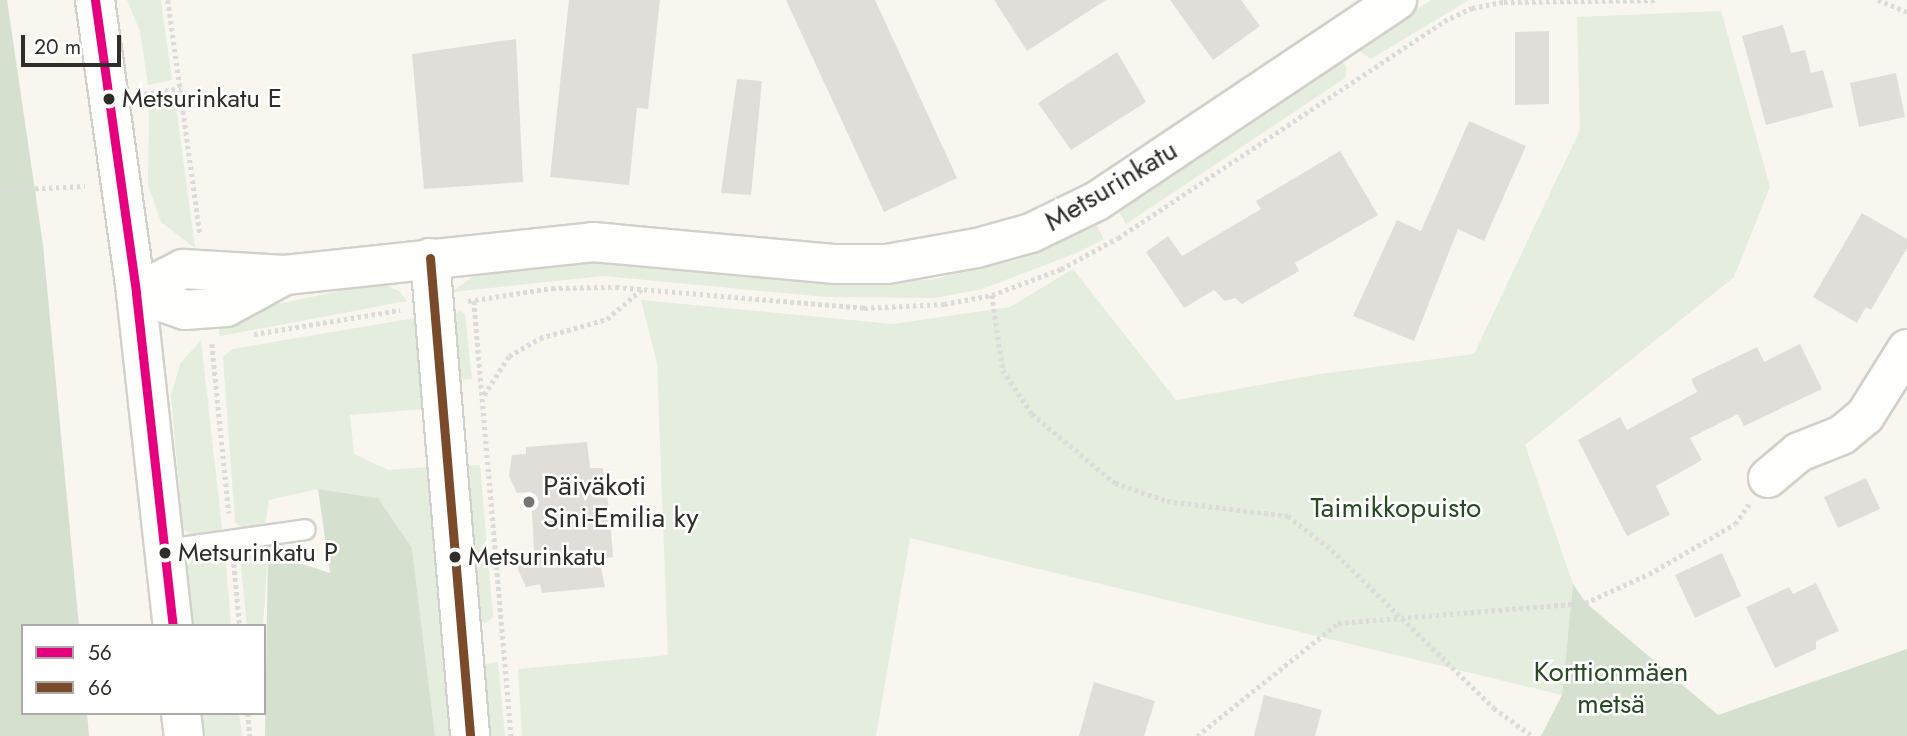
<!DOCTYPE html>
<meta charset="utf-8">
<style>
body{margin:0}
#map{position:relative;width:1907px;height:736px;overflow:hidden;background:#f8f6ef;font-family:Jost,sans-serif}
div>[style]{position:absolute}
.green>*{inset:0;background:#e4edde}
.forest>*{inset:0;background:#d5e0cf}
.building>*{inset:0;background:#e1deda}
.path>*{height:4.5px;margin-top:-2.25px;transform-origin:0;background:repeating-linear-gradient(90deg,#dbdbd9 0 3.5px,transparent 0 7px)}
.roads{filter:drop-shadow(2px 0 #d2d0cb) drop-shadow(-2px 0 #d2d0cb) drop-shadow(0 2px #d2d0cb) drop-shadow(0 -2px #d2d0cb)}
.lane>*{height:19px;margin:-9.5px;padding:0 9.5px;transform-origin:9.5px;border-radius:9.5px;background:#fefefd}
.street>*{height:38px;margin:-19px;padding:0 19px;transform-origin:19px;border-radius:19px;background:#fefefd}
.secondary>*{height:38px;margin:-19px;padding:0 19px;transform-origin:19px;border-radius:19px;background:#fefefd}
.bus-1>*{height:9px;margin:-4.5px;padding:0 4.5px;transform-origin:4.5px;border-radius:4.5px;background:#e5007d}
.bus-2>*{height:9px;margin:-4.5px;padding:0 4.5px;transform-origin:4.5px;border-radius:4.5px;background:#7a4b2a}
.dots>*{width:19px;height:19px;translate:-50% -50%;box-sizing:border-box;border:4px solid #fff;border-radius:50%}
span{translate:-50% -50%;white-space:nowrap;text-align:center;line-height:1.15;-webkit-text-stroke:5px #fff;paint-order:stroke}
.bus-label{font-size:26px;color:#302e2a}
.left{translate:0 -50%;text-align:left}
.street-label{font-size:28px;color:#302e2a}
.poi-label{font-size:28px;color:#302e2a}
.park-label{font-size:28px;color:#294a24}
.legend{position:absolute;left:21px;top:624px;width:245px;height:91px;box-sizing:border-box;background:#fff;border:2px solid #acabaa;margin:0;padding:9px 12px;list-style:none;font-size:21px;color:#302e2a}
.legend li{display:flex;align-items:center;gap:14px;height:35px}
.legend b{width:35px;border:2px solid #acabaa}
.scale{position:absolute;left:21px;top:35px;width:100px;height:32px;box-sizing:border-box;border:4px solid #302e2a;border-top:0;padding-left:9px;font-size:21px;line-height:24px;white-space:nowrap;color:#302e2a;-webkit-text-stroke:5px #fff;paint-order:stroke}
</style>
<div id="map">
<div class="green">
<div style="clip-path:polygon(127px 0,161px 0,172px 80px,148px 85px,140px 31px)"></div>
<div style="clip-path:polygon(1431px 0,1469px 0,1371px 59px,1357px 49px)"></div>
<div style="clip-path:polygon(1721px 11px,1770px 187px,1734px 277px,1525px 445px,1573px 584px,1562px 695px,910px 538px,876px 736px,522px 736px,518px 669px,668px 655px,657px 363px,641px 300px,893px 324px,1010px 307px,1073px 269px,1176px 400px,1320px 374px,1474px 354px,1580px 130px,1577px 17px)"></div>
<div style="clip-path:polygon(1340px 59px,1347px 68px,1345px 78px,1126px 224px,1117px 208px)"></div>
<div style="clip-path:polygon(175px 98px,195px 248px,161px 222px,148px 185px,149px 99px)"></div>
<div style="clip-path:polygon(1095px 222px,1104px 239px,1074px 254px,982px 289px,935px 298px,826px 297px,604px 276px,452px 292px,479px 272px,569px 259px,878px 281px,929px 280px,1017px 260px)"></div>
<div style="clip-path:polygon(368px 285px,385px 285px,399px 291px,407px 301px,220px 336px,219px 332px,220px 326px,273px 305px)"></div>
<div style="clip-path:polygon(460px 311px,465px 314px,472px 379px,458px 380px,454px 314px)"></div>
<div style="clip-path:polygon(415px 318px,423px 409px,350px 415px,354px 454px,388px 470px,429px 467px,451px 736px,435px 736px,412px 548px,378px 498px,318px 489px,269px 500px,265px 526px,244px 529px,235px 522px,223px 357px,232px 349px)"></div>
<div style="clip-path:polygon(201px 340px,222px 528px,217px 535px,195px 537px,183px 529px,171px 396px,180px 364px)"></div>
<div style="clip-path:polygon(480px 465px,493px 617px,486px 623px,478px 620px,464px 466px)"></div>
<div style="clip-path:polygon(246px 547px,268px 553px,263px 626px,247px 626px,240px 556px)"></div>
<div style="clip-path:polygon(218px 552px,225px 555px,231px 626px,193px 626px,187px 558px)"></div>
<div style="clip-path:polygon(498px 662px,505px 736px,490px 736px,484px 664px)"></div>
<div style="clip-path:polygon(202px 713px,239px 713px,242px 736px,205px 736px)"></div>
</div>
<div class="forest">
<div style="clip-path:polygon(0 0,7px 0,43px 245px,79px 626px,23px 626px,23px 713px,87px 713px,89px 736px,0 736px)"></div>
<div style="clip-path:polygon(318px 489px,378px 498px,412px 548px,435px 736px,265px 736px,268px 553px,330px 573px)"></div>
<div style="clip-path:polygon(1573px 584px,1586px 603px,1718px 715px,1907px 649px,1907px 736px,1541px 736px,1562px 695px)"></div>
</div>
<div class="building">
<div style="clip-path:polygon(569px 0,660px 0,648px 109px,637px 108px,629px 185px,550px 177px)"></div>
<div style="clip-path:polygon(786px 0,875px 0,957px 178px,884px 212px)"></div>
<div style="clip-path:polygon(994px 0,1106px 0,1027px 51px)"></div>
<div style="clip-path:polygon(1170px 0,1241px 0,1260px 26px,1213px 60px)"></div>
<div style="clip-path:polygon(1783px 25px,1791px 53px,1805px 50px,1811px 73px,1823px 70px,1833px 107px,1766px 125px,1742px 36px)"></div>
<div style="clip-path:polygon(1549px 31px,1549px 104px,1515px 105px,1515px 32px)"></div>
<div style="clip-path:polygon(516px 39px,523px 182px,424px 189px,412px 54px)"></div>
<div style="clip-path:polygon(1117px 52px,1146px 102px,1071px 150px,1038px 103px)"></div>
<div style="clip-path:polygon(1896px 73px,1905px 117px,1859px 127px,1850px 83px)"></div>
<div style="clip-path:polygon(737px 79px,762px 81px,751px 195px,721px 193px)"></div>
<div style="clip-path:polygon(1469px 121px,1526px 146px,1484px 241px,1458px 229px,1414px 341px,1353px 316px,1397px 220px,1421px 231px)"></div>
<div style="clip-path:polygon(1340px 151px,1378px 215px,1295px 263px,1299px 271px,1242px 304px,1235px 298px,1225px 301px,1214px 290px,1184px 308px,1146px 252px,1168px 236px,1182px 256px,1261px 209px,1256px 201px)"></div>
<div style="clip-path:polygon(1862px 213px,1907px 239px,1907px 248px,1871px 310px,1866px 307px,1857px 323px,1813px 297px)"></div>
<div style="clip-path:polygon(1800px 344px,1822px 389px,1744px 426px,1738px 414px,1690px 438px,1702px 460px,1656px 486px,1670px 515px,1627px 536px,1578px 440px,1620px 417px,1627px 430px,1697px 392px,1691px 379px,1757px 347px,1764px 362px)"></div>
<div style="clip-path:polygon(587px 442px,590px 468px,603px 468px,610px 516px,613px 557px,599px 559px,605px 587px,542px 593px,540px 584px,526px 587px,518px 570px,521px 551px,534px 551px,531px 492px,517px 493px,509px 476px,512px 455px,526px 454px,526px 447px)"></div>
<div style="clip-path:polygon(1866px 478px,1880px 509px,1838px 528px,1824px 497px)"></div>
<div style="clip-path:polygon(1722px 553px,1741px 596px,1695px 618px,1675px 575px)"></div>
<div style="clip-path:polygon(1816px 583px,1839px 631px,1816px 641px,1816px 649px,1775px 668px,1746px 607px,1789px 587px,1793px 594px)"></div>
<div style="clip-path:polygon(1094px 682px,1155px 701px,1144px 736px,1079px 736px)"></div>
<div style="clip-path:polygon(1264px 695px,1322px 710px,1315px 736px,1254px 736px)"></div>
</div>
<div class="path">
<div style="left:168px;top:0;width:237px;rotate:82.2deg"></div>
<div style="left:1878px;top:0;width:31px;rotate:22deg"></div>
<div style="left:144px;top:94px;width:37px;rotate:-9deg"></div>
<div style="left:0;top:190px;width:85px;rotate:-2.7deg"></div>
<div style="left:992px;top:295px;width:76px;rotate:81.7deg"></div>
<div style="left:1003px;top:370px;width:53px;rotate:56.6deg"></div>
<div style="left:1032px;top:414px;width:108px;rotate:39.7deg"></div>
<div style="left:1115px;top:483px;width:55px;rotate:19.1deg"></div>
<div style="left:1167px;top:501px;width:122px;rotate:7.1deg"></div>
<div style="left:1288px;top:516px;width:56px;rotate:37.7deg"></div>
<div style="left:1332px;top:550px;width:226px;rotate:44.3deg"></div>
<div style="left:1494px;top:708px;width:47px;rotate:36.4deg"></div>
<div style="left:468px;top:301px;width:85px;rotate:-8.8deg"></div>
<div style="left:552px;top:288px;width:64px;rotate:-0.9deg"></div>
<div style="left:616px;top:287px;width:249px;rotate:4.8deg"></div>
<div style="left:864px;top:308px;width:80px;rotate:-2.9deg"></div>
<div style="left:944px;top:304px;width:49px;rotate:-10.6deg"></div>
<div style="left:992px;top:295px;width:74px;rotate:-20.6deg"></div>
<div style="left:1061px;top:269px;width:65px;rotate:-28.5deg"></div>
<div style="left:1118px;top:238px;width:392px;rotate:-33.6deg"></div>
<div style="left:1444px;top:21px;width:31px;rotate:-25deg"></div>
<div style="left:1472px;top:8px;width:33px;rotate:-11deg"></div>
<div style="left:1504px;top:2px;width:151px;rotate:-0.8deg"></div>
<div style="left:474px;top:301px;width:437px;rotate:85.1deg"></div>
<div style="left:254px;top:334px;width:148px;rotate:-9.3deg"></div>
<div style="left:212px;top:344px;width:170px;rotate:84.3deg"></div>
<div style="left:484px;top:395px;width:46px;rotate:-57.3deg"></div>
<div style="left:509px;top:356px;width:36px;rotate:-30deg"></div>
<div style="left:540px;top:338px;width:70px;rotate:-15.8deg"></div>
<div style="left:607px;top:319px;width:46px;rotate:-40.6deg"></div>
<div style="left:234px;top:564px;width:62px;rotate:84.5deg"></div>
<div style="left:248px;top:713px;width:23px;rotate:85deg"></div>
<div style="left:1197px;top:736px;width:181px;rotate:-38.7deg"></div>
<div style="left:1338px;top:623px;width:248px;rotate:-4.6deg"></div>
<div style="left:1585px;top:603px;width:70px;rotate:-24.4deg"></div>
<div style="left:1649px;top:574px;width:99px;rotate:-30.2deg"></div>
<div style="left:1735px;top:524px;width:24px;rotate:-55deg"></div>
</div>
<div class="roads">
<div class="lane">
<div style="left:165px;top:549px;width:141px;rotate:-8.1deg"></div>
</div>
<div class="street">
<div style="left:430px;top:258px;width:480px;rotate:85.2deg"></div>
<div style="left:136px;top:293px;width:53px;rotate:-27.1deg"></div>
<div style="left:183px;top:269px;width:102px;rotate:3.4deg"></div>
<div style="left:285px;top:275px;width:310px;rotate:-6.1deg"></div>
<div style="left:593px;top:242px;width:244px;rotate:5.2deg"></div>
<div style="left:836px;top:264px;width:51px"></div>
<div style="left:887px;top:264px;width:91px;rotate:-10.1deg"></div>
<div style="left:977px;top:248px;width:56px;rotate:-15.5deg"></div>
<div style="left:1031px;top:233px;width:73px;rotate:-25.9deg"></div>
<div style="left:1097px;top:201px;width:361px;rotate:-33.8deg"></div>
<div style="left:136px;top:293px;width:52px;rotate:19.1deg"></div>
<div style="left:185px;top:310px;width:41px;rotate:-4.2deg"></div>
<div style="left:226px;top:307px;width:67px;rotate:-28.5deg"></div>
<div style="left:1768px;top:478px;width:40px;rotate:-40deg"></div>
<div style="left:1799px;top:452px;width:46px;rotate:-21.6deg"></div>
<div style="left:1842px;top:435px;width:30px;rotate:-40deg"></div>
<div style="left:1865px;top:416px;width:79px;rotate:-57.9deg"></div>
</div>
<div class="secondary">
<div style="left:95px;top:0;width:296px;rotate:82deg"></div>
<div style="left:136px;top:293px;width:335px;rotate:83.7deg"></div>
<div style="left:181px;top:713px;width:23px;rotate:83deg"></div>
</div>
</div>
<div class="bus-1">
<div style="left:95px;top:0;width:296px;rotate:82deg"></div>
<div style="left:136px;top:293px;width:335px;rotate:83.7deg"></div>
</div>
<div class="bus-2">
<div style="left:430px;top:258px;width:480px;rotate:85.2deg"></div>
</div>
<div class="dots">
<div style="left:109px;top:99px;background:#302e2a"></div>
<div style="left:529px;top:502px;background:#76746f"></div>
<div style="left:165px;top:553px;background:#302e2a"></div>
<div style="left:455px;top:557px;background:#302e2a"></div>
</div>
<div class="bus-label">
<span class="left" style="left:122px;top:99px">Metsurinkatu E</span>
<span class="left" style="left:178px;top:553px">Metsurinkatu P</span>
<span class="left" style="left:468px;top:557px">Metsurinkatu</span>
</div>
<div class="street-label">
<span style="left:1111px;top:186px;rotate:-31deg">Metsurinkatu</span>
</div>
<div class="poi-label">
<span class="left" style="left:543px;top:502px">Päiväkoti<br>Sini-Emilia ky</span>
</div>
<div class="park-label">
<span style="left:1396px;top:508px">Taimikkopuisto</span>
<span style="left:1611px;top:688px">Korttionmäen<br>metsä</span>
</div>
<ul class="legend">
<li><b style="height:9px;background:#e5007d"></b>56</li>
<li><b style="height:9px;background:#7a4b2a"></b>66</li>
</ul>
<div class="scale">20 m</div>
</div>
